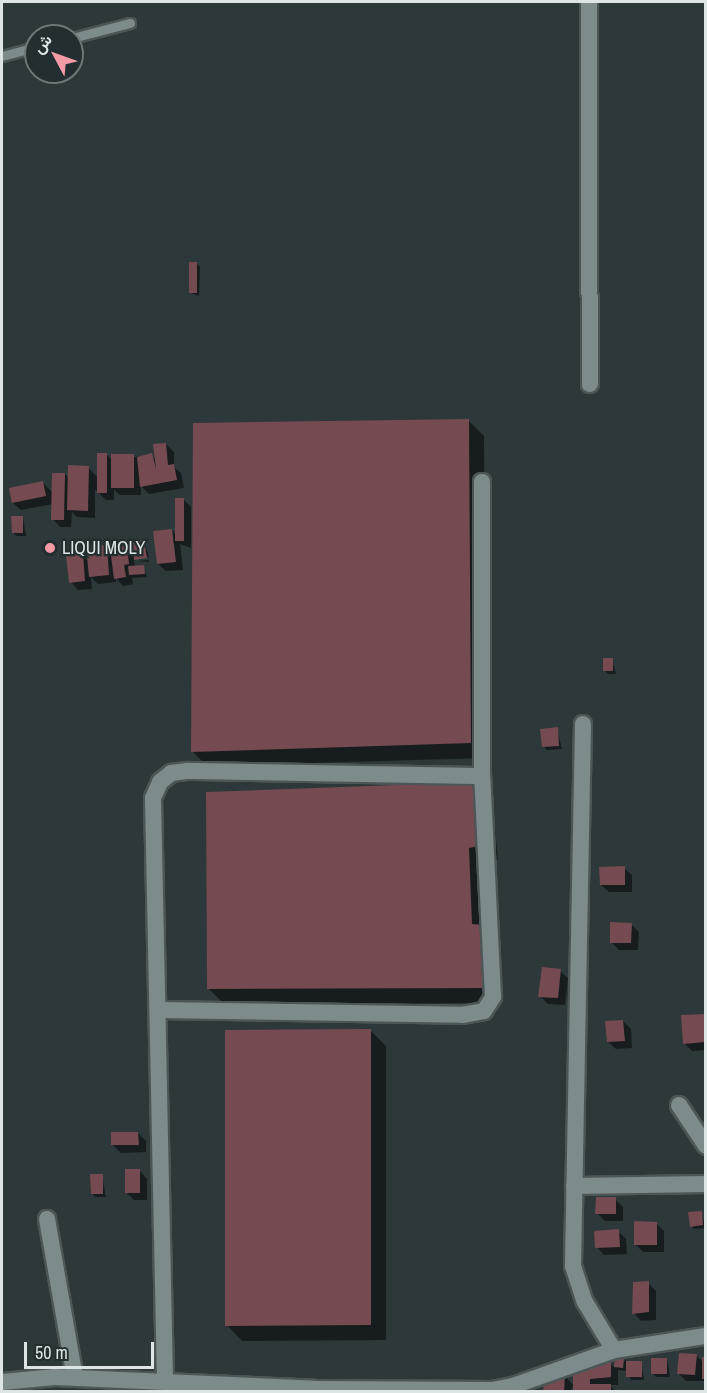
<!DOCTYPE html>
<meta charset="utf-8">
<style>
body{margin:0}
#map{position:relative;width:707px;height:1393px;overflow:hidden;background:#2c3839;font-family:"Archivo Narrow",Vazirmatn,sans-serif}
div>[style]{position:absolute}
.shadow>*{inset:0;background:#0007}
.building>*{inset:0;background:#754a50}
.roads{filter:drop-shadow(2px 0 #4d5657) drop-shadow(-2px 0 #4d5657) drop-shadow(0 2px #4d5657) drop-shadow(0 -2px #4d5657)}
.service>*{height:9px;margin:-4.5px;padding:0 4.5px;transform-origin:4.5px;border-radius:4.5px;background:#7e8b8c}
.minor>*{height:16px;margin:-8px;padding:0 8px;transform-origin:8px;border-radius:8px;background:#7e8b8c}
.dots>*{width:16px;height:16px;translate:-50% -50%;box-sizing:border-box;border:3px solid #222e2f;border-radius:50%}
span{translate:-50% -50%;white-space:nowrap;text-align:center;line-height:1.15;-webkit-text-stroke:4.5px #222e2f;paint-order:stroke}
.poi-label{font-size:18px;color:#dee5e6}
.left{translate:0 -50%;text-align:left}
.frame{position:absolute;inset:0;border:3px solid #dee5e6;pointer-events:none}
.north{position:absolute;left:24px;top:24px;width:60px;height:60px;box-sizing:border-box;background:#222e2f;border:2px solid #6d7778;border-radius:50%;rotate:311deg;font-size:16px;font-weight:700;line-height:24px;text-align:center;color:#dee5e6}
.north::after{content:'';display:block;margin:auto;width:21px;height:27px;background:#f39aa7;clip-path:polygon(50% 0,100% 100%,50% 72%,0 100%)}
.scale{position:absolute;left:24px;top:1342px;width:130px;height:27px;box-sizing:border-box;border:3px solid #dee5e6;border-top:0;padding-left:8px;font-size:18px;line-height:21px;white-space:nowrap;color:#dee5e6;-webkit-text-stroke:4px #222e2f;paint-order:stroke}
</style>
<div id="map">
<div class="shadow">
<div style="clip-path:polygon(196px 263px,200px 267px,199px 296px,191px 293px)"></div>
<div style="clip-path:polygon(468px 420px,484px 436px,486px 758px,207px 766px,192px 751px)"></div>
<div style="clip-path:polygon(166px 444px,174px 452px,174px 467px,181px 473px,184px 488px,149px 494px,141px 486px,141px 495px,120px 495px,114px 490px,114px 500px,106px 500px,95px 489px,95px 518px,77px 517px,72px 512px,71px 527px,60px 527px,53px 519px,53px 504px,21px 510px,13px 503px,11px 489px,43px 483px,53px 493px,65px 474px,69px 479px,88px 467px,98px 478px,106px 454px,112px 460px,151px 455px,156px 460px)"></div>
<div style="clip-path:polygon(183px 499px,191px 507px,191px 548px,180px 544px,183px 570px,166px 571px,158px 564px,172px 530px,176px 535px)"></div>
<div style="clip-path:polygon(23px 517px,26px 536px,16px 536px,13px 532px)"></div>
<div style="clip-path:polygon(144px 541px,149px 557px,134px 558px,135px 567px,143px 566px,147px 577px,132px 578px,133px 584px,123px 586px,116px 578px,116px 582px,98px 584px,91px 577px,92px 589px,78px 590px,71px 582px,82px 555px,89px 562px,107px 546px,110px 550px,126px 548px,135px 556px)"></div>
<div style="clip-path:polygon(149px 560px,149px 562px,137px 561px)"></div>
<div style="clip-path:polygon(612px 660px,616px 674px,608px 674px,604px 670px)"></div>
<div style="clip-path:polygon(557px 729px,562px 749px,547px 750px,543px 746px)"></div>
<div style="clip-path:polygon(477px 784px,492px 799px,498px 860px,483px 863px,486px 928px,499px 941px,500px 1003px,224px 1004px,208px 988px)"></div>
<div style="clip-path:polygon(624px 868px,632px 875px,632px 892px,609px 892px,601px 885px)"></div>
<div style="clip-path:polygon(631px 924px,639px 932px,638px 950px,619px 950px,611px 942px)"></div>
<div style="clip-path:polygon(560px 971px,568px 978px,565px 1005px,548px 1004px,540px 996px)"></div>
<div style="clip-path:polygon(706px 1015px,706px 1050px,692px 1051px,684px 1043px)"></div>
<div style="clip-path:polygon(623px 1021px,631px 1029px,632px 1048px,616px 1049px,608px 1042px)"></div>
<div style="clip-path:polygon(370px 1030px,386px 1046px,386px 1340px,242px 1341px,227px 1325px)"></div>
<div style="clip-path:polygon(138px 1133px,146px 1141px,146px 1152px,121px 1153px,113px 1145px)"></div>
<div style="clip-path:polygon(140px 1171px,147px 1179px,147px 1200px,134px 1200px,126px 1192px)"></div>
<div style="clip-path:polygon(102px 1176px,106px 1197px,95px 1197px,92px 1193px)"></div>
<div style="clip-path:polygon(615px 1199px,623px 1207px,623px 1221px,605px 1221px,597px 1213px)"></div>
<div style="clip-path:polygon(701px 1212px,706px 1228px,694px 1229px,691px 1226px)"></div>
<div style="clip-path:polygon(656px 1223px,664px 1231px,664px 1252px,643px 1252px,635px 1244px)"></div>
<div style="clip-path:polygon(618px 1231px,626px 1239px,627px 1254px,604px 1255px,597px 1247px)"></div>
<div style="clip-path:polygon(648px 1283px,656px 1291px,656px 1320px,641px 1321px,634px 1313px)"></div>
<div style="clip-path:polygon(697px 1356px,703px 1362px,706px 1359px,706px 1381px,686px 1381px,678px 1373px)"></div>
<div style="clip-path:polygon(616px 1359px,641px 1363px,644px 1380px,631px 1380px,627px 1371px,618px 1370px,618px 1385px,610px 1385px,616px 1392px,574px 1392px,572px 1386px,571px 1392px,545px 1392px,565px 1376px,574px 1386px,590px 1372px,610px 1363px,615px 1368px)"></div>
<div style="clip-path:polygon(667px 1359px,670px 1377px,656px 1377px,652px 1373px)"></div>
</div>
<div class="building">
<div style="clip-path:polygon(189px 262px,197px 262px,197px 293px,189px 293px)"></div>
<div style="clip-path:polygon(469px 419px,471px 743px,191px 752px,193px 423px)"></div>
<div style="clip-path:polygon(166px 443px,168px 465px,174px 464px,177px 480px,140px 487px,137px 457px,152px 453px,156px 469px,153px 444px)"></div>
<div style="clip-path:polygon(97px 453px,107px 453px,107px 493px,97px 493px)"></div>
<div style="clip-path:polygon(111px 454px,134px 454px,134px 488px,111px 488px)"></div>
<div style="clip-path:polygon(68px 465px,89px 466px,88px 511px,67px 510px)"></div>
<div style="clip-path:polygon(52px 473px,65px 473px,64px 520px,51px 520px)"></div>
<div style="clip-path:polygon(43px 481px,46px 496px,12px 503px,9px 488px)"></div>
<div style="clip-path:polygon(175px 498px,184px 498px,184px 541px,175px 541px)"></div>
<div style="clip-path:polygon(11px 516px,23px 516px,23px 533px,12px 533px)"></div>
<div style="clip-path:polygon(172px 529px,176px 562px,157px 564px,153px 531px)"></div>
<div style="clip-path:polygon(144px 540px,147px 558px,134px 560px,132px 541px)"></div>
<div style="clip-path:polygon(107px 545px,109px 575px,89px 577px,86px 546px)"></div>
<div style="clip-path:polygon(127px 546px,129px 564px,124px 565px,126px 577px,114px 579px,110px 548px)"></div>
<div style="clip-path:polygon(83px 553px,85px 581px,69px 583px,66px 555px)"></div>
<div style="clip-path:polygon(144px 565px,145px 574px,129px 575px,128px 566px)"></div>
<div style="clip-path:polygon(603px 658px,613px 658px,613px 671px,603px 671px)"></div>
<div style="clip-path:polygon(558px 727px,559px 746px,542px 747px,540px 729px)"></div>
<div style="clip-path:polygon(477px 782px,483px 845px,469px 848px,472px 924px,484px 925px,485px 988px,207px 989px,206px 792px)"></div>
<div style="clip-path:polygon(625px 866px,625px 885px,600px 885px,599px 867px)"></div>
<div style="clip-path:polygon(610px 922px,632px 923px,631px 943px,610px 943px)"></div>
<div style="clip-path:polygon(542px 967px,561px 969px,558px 998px,538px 997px)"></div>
<div style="clip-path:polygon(706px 1014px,706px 1042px,683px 1044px,681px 1015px)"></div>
<div style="clip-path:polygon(623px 1020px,625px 1041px,607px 1042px,605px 1021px)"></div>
<div style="clip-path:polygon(371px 1029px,371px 1325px,225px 1326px,225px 1030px)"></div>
<div style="clip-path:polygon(111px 1132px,138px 1132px,139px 1145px,111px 1145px)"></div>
<div style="clip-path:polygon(125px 1169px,140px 1169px,140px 1193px,125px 1193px)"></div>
<div style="clip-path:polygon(90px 1174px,103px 1174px,103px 1194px,91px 1194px)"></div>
<div style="clip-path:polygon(596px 1197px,616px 1197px,616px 1214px,595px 1214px)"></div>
<div style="clip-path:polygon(702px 1211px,703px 1225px,690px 1227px,688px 1212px)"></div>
<div style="clip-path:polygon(634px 1221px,657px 1222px,657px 1245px,634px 1245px)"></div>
<div style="clip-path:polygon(619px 1229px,620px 1247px,595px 1248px,594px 1231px)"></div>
<div style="clip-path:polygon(649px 1281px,649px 1312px,632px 1314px,633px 1282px)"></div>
<div style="clip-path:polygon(679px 1353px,697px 1354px,695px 1375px,677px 1374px)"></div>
<div style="clip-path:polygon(702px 1357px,706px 1357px,706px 1379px,702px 1379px)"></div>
<div style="clip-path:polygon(615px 1358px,624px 1359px,623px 1368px,614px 1367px)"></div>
<div style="clip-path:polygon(651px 1358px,667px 1358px,667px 1374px,651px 1374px)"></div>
<div style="clip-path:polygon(611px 1361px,611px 1377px,590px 1379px,590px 1384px,611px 1384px,611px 1392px,573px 1392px,573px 1370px,588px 1370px,588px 1362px)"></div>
<div style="clip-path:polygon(626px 1361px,642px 1361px,642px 1377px,626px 1377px)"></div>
<div style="clip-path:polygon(545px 1373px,565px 1375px,564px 1392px,543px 1392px)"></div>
</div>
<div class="roads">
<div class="service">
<div style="left:72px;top:38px;width:60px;rotate:-14.5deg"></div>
<div style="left:2px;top:56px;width:35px;rotate:-15deg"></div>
</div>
<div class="minor">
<div style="left:589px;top:2px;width:382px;rotate:89.9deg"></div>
<div style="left:583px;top:724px;width:542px;rotate:91.06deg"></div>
<div style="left:573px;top:1266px;width:38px;rotate:72deg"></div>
<div style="left:585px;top:1302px;width:56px;rotate:58.9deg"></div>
<div style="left:160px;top:1010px;width:302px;rotate:0.9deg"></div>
<div style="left:462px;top:1015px;width:22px;rotate:-10deg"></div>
<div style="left:484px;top:1011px;width:17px;rotate:-57deg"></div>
<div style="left:493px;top:997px;width:221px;rotate:-92.8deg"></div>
<div style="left:482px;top:776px;width:294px;rotate:-90deg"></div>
<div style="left:679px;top:1105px;width:49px;rotate:56.6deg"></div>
<div style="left:574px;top:1186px;width:132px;rotate:-0.9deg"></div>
<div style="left:47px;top:1219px;width:160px;rotate:80deg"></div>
<div style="left:165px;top:1381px;width:583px;rotate:-91.18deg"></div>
<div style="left:153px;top:798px;width:17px;rotate:-66deg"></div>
<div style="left:160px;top:782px;width:14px;rotate:-39deg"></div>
<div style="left:171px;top:773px;width:17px;rotate:-7deg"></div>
<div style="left:188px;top:771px;width:294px;rotate:1deg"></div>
<div style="left:2px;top:1382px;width:53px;rotate:-5.4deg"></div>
<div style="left:55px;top:1377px;width:260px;rotate:2.6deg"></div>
<div style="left:315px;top:1389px;width:177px;rotate:0.3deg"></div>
<div style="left:492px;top:1390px;width:21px;rotate:-11deg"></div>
<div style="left:513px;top:1386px;width:107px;rotate:-19.6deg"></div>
<div style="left:614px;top:1350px;width:93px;rotate:-8.7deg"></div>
</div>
</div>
<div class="dots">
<div style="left:50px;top:548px;background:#f39aa7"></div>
</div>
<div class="poi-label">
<span class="left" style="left:62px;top:548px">LIQUI MOLY</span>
</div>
<div class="frame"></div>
<div class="north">ش</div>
<div class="scale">50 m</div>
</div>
